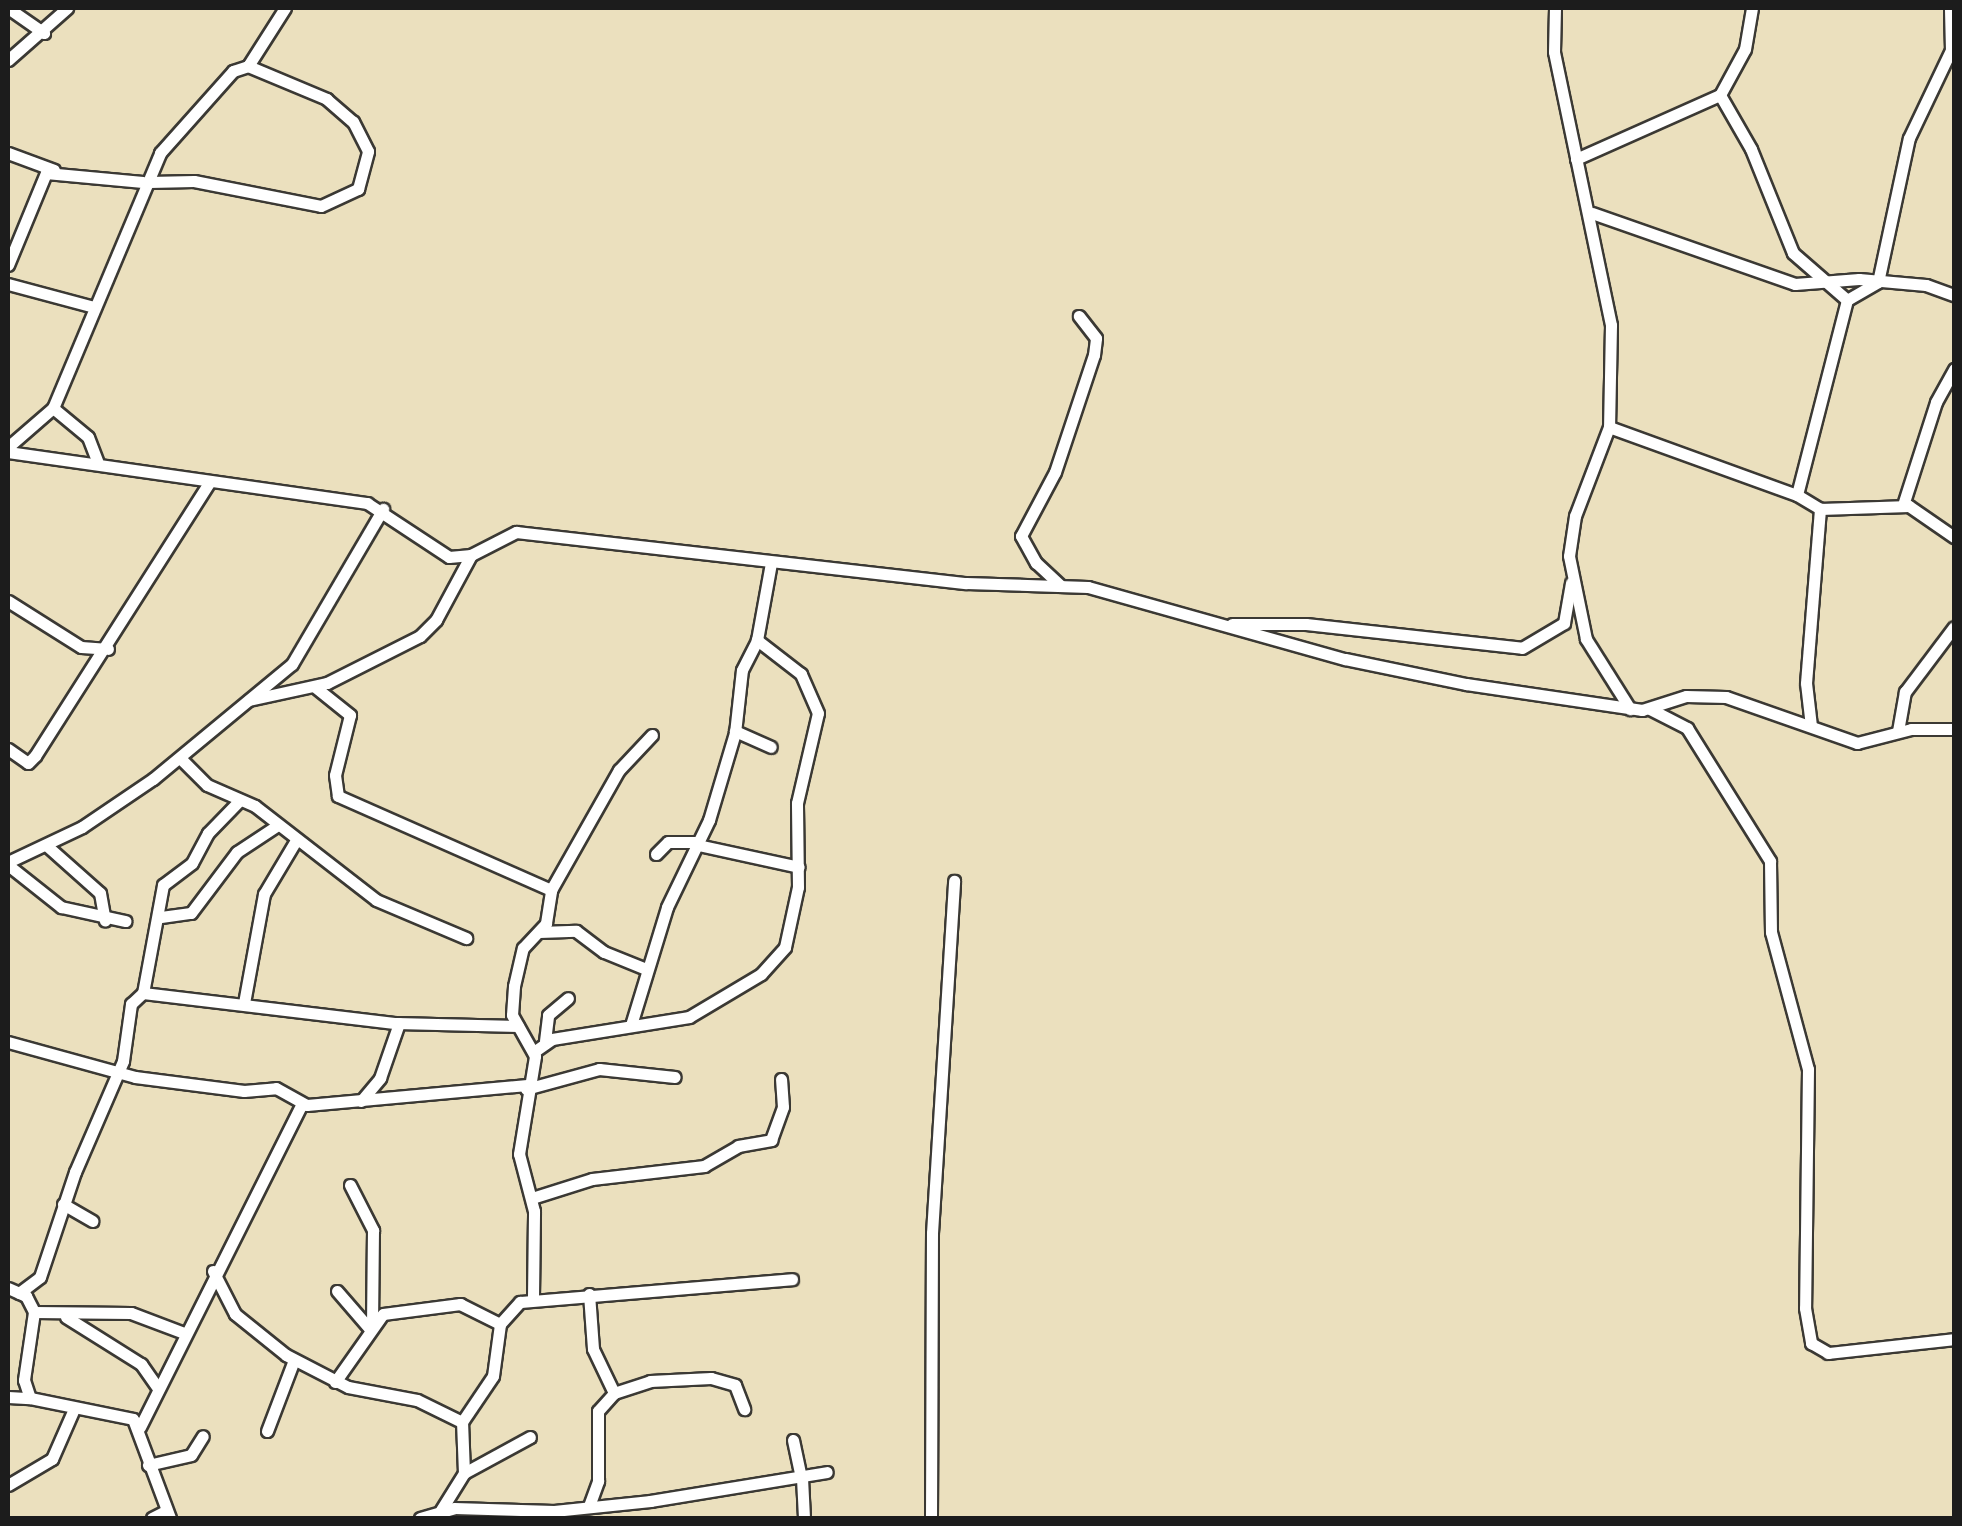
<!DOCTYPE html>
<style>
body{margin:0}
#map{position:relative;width:1962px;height:1526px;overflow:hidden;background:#ebe0be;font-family:"EB Garamond",serif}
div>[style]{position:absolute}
.roads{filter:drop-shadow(2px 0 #3b3934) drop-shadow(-2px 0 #3b3934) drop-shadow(0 2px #3b3934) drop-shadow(0 -2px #3b3934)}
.street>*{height:11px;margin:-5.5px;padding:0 5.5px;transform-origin:5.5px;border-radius:5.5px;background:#fff}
span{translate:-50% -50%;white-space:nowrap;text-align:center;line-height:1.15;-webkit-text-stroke:9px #fff;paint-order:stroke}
.frame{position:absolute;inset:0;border:10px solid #1c1c1c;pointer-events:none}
</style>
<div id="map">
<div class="roads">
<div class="street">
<div style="left:8px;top:8px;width:44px;rotate:34.8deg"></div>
<div style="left:1555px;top:8px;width:44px;rotate:91.3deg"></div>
<div style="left:1554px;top:52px;width:279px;rotate:78.2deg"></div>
<div style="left:1611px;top:325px;width:102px;rotate:91.1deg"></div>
<div style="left:1609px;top:427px;width:95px;rotate:110.9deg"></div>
<div style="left:1575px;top:516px;width:40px;rotate:98.5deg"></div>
<div style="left:1569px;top:556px;width:85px;rotate:78.4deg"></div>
<div style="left:1586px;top:639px;width:83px;rotate:57.8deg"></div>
<div style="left:8px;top:60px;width:79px;rotate:-41.4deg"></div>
<div style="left:1720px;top:95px;width:62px;rotate:60.1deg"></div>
<div style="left:1751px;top:149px;width:112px;rotate:68deg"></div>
<div style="left:1793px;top:253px;width:72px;rotate:41deg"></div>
<div style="left:1847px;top:300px;width:201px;rotate:104.4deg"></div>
<div style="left:8px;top:153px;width:49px;rotate:20.3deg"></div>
<div style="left:1576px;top:159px;width:158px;rotate:-24deg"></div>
<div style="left:1720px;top:95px;width:52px;rotate:-61.5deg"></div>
<div style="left:1745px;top:49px;width:42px;rotate:-80.3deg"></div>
<div style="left:149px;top:182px;width:45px;rotate:-1.3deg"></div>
<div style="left:194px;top:181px;width:129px;rotate:11.1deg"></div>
<div style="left:321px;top:206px;width:41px;rotate:-24.7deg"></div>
<div style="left:358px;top:189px;width:39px;rotate:-75deg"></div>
<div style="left:368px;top:151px;width:33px;rotate:-117deg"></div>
<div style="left:353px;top:122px;width:35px;rotate:-139deg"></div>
<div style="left:327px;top:99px;width:86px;rotate:-157.3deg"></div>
<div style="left:1592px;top:213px;width:215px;rotate:19.3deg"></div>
<div style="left:1795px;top:284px;width:64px;rotate:-4.5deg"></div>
<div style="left:1859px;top:279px;width:67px;rotate:5.1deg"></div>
<div style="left:1926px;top:285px;width:30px;rotate:20deg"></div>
<div style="left:8px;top:265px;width:100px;rotate:-67.6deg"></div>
<div style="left:46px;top:173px;width:97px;rotate:5.3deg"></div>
<div style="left:8px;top:284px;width:89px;rotate:15deg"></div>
<div style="left:1847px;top:300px;width:36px;rotate:-30deg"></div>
<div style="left:1878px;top:282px;width:147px;rotate:-77.9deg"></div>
<div style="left:1909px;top:138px;width:98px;rotate:-64.5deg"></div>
<div style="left:1951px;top:50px;width:42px;rotate:-91.4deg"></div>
<div style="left:53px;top:408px;width:45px;rotate:39.6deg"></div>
<div style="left:88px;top:437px;width:26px;rotate:69deg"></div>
<div style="left:1609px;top:427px;width:200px;rotate:19.9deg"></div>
<div style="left:1797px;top:495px;width:27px;rotate:31deg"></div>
<div style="left:1820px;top:509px;width:89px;rotate:-1.9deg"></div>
<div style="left:1909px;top:506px;width:55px;rotate:34.6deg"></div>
<div style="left:8px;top:447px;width:60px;rotate:-40.9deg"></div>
<div style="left:53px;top:408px;width:277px;rotate:-67.2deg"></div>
<div style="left:160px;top:153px;width:110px;rotate:-48.3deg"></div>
<div style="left:233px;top:71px;width:16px;rotate:-18deg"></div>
<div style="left:248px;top:66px;width:69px;rotate:-57.5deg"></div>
<div style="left:8px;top:452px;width:363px;rotate:8.1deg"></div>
<div style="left:367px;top:503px;width:98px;rotate:33.4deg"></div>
<div style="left:449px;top:557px;width:22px;rotate:-5deg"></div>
<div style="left:471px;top:555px;width:51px;rotate:-27.1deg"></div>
<div style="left:516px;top:532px;width:453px;rotate:6.5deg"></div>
<div style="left:966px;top:583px;width:122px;rotate:1.9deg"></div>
<div style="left:1088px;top:587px;width:267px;rotate:15.7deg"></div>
<div style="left:1345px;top:659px;width:124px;rotate:11.7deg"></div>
<div style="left:1466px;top:684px;width:178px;rotate:8.4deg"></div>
<div style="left:1642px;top:710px;width:46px;rotate:-17.7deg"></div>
<div style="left:1686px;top:696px;width:40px;rotate:1.4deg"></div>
<div style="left:1726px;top:697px;width:139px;rotate:19.3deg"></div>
<div style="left:1857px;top:743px;width:56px;rotate:-14.5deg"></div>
<div style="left:1911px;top:729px;width:43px"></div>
<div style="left:1903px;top:505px;width:108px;rotate:-72.2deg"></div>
<div style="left:1936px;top:402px;width:38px;rotate:-61deg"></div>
<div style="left:1060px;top:585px;width:33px;rotate:-137deg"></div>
<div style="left:1036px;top:563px;width:31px;rotate:-119deg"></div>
<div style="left:1021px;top:536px;width:72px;rotate:-62deg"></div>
<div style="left:1055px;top:472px;width:123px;rotate:-71.6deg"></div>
<div style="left:1094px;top:355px;width:17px;rotate:-83deg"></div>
<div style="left:1096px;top:338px;width:28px;rotate:-128deg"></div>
<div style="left:8px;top:601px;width:86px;rotate:32.2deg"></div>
<div style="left:81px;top:647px;width:27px;rotate:4deg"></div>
<div style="left:1232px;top:624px;width:74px"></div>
<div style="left:1306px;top:624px;width:217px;rotate:6.3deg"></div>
<div style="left:1522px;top:648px;width:49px;rotate:-30.8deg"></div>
<div style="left:1564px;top:623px;width:41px;rotate:-80.1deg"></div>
<div style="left:315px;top:687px;width:45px;rotate:38.7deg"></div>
<div style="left:350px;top:715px;width:62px;rotate:104deg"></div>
<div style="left:335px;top:775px;width:21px;rotate:82deg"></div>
<div style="left:338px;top:796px;width:233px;rotate:23.8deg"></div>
<div style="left:249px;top:700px;width:80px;rotate:-12.3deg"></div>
<div style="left:327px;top:683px;width:104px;rotate:-26.8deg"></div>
<div style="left:420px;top:636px;width:23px;rotate:-45deg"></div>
<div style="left:436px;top:620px;width:74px;rotate:-61.7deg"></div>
<div style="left:1650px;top:709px;width:42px;rotate:27.2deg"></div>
<div style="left:1687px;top:728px;width:157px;rotate:58deg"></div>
<div style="left:1770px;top:861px;width:71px;rotate:89.2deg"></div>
<div style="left:1771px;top:932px;width:142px;rotate:74.9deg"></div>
<div style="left:1808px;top:1069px;width:239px;rotate:90.7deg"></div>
<div style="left:1805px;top:1308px;width:36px;rotate:80deg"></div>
<div style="left:1811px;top:1343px;width:20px;rotate:30deg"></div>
<div style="left:1828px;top:1353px;width:127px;rotate:-6.3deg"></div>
<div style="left:1811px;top:726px;width:43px;rotate:-96.6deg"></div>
<div style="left:1806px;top:683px;width:175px;rotate:-85.4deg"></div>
<div style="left:735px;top:731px;width:39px;rotate:24deg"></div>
<div style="left:1898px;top:731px;width:40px;rotate:-80deg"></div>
<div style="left:1905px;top:692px;width:81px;rotate:-53deg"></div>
<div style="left:8px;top:749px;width:24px;rotate:35deg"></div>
<div style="left:28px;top:763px;width:10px;rotate:-45deg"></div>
<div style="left:35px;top:756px;width:326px;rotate:-57.5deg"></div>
<div style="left:180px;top:758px;width:38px;rotate:45deg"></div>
<div style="left:207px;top:785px;width:52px;rotate:23.6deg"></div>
<div style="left:255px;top:806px;width:153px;rotate:37.8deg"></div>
<div style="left:376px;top:900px;width:98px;rotate:22.9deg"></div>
<div style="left:46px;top:845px;width:72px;rotate:41.6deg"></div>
<div style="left:100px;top:893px;width:28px;rotate:80deg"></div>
<div style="left:698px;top:845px;width:103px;rotate:12.3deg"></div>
<div style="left:656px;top:854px;width:17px;rotate:-45deg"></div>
<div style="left:668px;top:842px;width:31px"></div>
<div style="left:8px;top:862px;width:82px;rotate:-25.3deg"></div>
<div style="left:82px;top:827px;width:86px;rotate:-34.1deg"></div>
<div style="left:153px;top:779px;width:180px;rotate:-39.6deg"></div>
<div style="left:292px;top:664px;width:180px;rotate:-59.6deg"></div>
<div style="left:8px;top:865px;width:68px;rotate:38.4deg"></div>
<div style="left:61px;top:907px;width:66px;rotate:12.3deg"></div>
<div style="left:161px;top:917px;width:30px;rotate:-8deg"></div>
<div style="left:191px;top:913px;width:76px;rotate:-53deg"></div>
<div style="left:237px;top:852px;width:49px;rotate:-33.4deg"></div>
<div style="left:539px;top:932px;width:37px;rotate:-2deg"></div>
<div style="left:576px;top:931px;width:35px;rotate:37deg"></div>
<div style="left:604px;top:952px;width:45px;rotate:22deg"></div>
<div style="left:143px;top:993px;width:110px;rotate:-79.5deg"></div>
<div style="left:163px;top:885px;width:36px;rotate:-37deg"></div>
<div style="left:192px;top:863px;width:34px;rotate:-62deg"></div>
<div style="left:208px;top:833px;width:46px;rotate:-45.9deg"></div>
<div style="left:244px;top:1003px;width:111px;rotate:-79.6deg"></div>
<div style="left:264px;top:894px;width:61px;rotate:-59.2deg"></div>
<div style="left:631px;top:1025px;width:123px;rotate:-73deg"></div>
<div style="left:667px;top:907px;width:97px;rotate:-64.2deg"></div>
<div style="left:709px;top:820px;width:91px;rotate:-73.4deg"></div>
<div style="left:735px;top:733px;width:63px;rotate:-83.7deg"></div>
<div style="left:742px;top:670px;width:34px;rotate:-63deg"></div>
<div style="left:545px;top:1041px;width:26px;rotate:-83deg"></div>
<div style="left:548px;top:1015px;width:26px;rotate:-40deg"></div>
<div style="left:8px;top:1042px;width:132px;rotate:15.4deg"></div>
<div style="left:135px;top:1077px;width:110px;rotate:7.3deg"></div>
<div style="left:244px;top:1091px;width:32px;rotate:-5deg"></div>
<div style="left:276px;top:1088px;width:35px;rotate:29deg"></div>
<div style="left:307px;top:1105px;width:221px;rotate:-5.2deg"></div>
<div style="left:535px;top:1051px;width:21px;rotate:-35deg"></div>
<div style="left:552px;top:1039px;width:139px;rotate:-9.1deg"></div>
<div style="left:689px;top:1017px;width:84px;rotate:-30.8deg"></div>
<div style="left:761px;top:974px;width:36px;rotate:-48deg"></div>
<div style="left:785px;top:947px;width:61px;rotate:-77.8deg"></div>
<div style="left:798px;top:887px;width:84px;rotate:-90.7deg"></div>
<div style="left:797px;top:803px;width:92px;rotate:-76.9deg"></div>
<div style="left:818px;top:713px;width:43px;rotate:-113.6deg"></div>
<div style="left:801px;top:674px;width:56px;rotate:-142.3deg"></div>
<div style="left:757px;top:640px;width:78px;rotate:-79.7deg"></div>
<div style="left:526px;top:1089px;width:76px;rotate:-15.3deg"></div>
<div style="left:599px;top:1069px;width:76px;rotate:6deg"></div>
<div style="left:361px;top:1101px;width:30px;rotate:-50deg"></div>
<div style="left:380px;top:1078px;width:58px;rotate:-70.9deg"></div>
<div style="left:350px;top:1185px;width:51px;rotate:62.9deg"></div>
<div style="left:373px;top:1230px;width:93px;rotate:90.6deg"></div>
<div style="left:532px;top:1198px;width:63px;rotate:-17.6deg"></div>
<div style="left:592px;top:1179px;width:113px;rotate:-6.6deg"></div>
<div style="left:704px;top:1166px;width:39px;rotate:-30deg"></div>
<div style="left:738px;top:1146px;width:34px;rotate:-10deg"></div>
<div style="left:771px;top:1140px;width:35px;rotate:-70deg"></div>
<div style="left:783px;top:1107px;width:28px;rotate:-94deg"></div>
<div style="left:63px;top:1204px;width:34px;rotate:30deg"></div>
<div style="left:213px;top:1271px;width:48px;rotate:62.9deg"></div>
<div style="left:235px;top:1314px;width:65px;rotate:38.8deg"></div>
<div style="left:286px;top:1355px;width:70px;rotate:27.3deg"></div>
<div style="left:348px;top:1387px;width:70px;rotate:10.7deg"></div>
<div style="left:417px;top:1400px;width:50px;rotate:26.1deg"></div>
<div style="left:8px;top:1288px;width:20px;rotate:24deg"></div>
<div style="left:26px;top:1296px;width:18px;rotate:63deg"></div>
<div style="left:34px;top:1312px;width:69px;rotate:98.4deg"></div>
<div style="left:24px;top:1380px;width:19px;rotate:72deg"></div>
<div style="left:30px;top:1398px;width:105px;rotate:11.5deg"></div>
<div style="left:133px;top:1419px;width:106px;rotate:69.5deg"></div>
<div style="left:337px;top:1291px;width:49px;rotate:49.1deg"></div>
<div style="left:19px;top:1293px;width:26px;rotate:-37deg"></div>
<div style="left:40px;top:1277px;width:111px;rotate:-71.6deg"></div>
<div style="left:75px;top:1172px;width:121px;rotate:-66.6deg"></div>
<div style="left:123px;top:1061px;width:58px;rotate:-82deg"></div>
<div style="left:131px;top:1004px;width:16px;rotate:-43deg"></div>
<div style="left:143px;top:993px;width:255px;rotate:6.8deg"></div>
<div style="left:396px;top:1023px;width:122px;rotate:1.4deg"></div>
<div style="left:589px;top:1294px;width:55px;rotate:85.8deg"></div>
<div style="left:593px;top:1349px;width:49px;rotate:64.5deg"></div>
<div style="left:533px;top:1297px;width:86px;rotate:-89.3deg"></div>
<div style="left:534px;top:1211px;width:59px;rotate:-104.7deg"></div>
<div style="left:519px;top:1154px;width:99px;rotate:-80.7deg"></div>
<div style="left:535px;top:1056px;width:47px;rotate:-119.3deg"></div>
<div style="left:512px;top:1015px;width:29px;rotate:-86deg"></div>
<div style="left:514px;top:986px;width:39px;rotate:-77deg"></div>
<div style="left:523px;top:948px;width:34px;rotate:-47deg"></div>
<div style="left:546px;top:923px;width:33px;rotate:-81deg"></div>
<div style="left:551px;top:890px;width:138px;rotate:-60.5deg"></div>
<div style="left:619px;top:770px;width:48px;rotate:-46.7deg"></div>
<div style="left:34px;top:1312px;width:97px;rotate:0.6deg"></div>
<div style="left:131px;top:1313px;width:57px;rotate:20.7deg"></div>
<div style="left:66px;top:1317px;width:89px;rotate:32.1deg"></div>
<div style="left:141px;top:1364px;width:29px;rotate:55deg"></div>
<div style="left:335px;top:1382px;width:83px;rotate:-54.8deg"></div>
<div style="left:383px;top:1314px;width:78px;rotate:-7.4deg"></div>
<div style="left:460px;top:1304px;width:45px;rotate:26.6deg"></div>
<div style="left:8px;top:1397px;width:22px;rotate:3deg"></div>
<div style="left:140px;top:1427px;width:361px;rotate:-63.4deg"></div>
<div style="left:267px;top:1431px;width:76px;rotate:-69.2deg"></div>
<div style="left:793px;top:1440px;width:40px;rotate:78deg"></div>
<div style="left:148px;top:1465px;width:44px;rotate:-13.1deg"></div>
<div style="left:191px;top:1455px;width:22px;rotate:-58deg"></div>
<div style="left:464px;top:1473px;width:75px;rotate:-28.6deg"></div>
<div style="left:802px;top:1478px;width:40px;rotate:87.1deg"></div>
<div style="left:8px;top:1485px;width:51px;rotate:-30.6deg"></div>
<div style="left:52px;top:1459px;width:55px;rotate:-66.3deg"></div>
<div style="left:589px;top:1506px;width:27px;rotate:-70deg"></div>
<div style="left:598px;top:1481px;width:70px;rotate:-90deg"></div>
<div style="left:598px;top:1411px;width:24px;rotate:-48deg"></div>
<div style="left:614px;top:1393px;width:38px;rotate:-18deg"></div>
<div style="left:650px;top:1381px;width:61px;rotate:-2.8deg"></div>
<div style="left:711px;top:1378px;width:25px;rotate:16deg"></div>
<div style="left:735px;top:1385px;width:26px;rotate:69deg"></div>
<div style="left:441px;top:1510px;width:44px;rotate:-58.1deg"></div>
<div style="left:464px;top:1473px;width:51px;rotate:-92.2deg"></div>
<div style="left:462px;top:1422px;width:55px;rotate:-56deg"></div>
<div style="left:493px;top:1376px;width:52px;rotate:-82.3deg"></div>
<div style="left:500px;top:1324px;width:30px;rotate:-48deg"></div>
<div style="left:520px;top:1302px;width:273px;rotate:-4.8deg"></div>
<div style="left:152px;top:1518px;width:16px;rotate:-27deg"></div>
<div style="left:420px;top:1518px;width:35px;rotate:-16deg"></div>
<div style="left:454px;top:1508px;width:100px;rotate:1.7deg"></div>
<div style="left:554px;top:1511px;width:97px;rotate:-5.9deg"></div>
<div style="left:650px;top:1501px;width:179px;rotate:-9.3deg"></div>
<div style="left:931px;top:1518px;width:285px;rotate:-89.8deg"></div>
<div style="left:932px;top:1233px;width:353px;rotate:-86.4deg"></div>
</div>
</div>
<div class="frame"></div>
</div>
